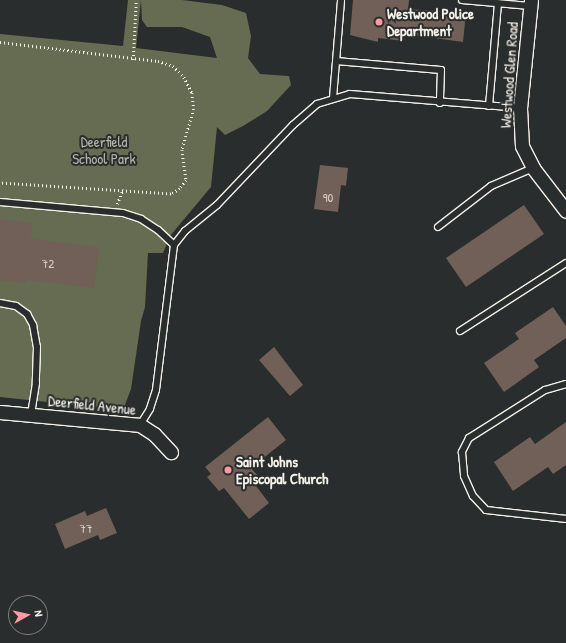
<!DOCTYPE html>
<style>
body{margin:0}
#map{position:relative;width:566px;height:643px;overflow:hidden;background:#2a2d2e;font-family:"Patrick Hand",sans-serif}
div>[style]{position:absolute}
.green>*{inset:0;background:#656c51}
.building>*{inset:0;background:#706057}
.path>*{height:2.5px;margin-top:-1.25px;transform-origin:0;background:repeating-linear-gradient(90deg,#f4f1e8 0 1px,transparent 0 4px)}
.roads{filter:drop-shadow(1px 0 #f4f1e8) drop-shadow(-1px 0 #f4f1e8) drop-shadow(0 1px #f4f1e8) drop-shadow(0 -1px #f4f1e8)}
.lane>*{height:6px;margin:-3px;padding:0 3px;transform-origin:3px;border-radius:3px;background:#2a2d2e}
.street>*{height:13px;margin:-6.5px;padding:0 6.5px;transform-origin:6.5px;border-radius:6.5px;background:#2a2d2e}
.dots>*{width:11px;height:11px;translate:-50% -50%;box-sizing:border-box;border:2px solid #2a2d2e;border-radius:50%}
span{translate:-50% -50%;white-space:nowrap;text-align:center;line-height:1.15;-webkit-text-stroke:4px #2a2d2e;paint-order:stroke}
.number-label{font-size:13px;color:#d3cdc4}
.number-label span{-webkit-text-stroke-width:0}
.poi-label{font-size:15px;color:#f4f1e8;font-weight:700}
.left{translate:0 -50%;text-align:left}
.street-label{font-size:15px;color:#f4f1e8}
.park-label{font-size:15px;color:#b4b5a4}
.north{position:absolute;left:8px;top:595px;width:40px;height:40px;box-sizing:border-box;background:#2a2d2e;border:1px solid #7b7b78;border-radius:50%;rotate:82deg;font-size:11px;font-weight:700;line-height:16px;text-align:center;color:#f4f1e8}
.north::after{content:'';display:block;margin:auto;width:14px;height:18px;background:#ff9aa2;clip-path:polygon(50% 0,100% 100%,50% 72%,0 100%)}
</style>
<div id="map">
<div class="green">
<div style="clip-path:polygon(128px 0,141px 0,136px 48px,217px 58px,210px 37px,182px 27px,147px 27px,142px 20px,141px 0,182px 0,222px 5px,246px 13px,251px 36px,248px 58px,260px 74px,289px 76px,291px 85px,267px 111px,243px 126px,225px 135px,217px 127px,211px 187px,170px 236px,163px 253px,148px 253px,145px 307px,141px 321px,131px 389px,123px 410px,0 397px,0 34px,123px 46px)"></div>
</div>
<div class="building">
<div style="clip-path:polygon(353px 0,409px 0,408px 9px,466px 13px,463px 42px,405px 34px,404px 41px,378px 38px,378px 42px,350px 35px)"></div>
<div style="clip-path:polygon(320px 165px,348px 168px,346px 186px,341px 185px,338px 212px,314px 209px)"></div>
<div style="clip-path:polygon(524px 205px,544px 234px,466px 287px,446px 258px)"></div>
<div style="clip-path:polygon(0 219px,32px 223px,31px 239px,99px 247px,94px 288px,27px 280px,26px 283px,0 280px)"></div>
<div style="clip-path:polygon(553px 307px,566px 326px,566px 338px,534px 360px,539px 367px,504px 392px,484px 363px,519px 339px,515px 333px)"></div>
<div style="clip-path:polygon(274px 347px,303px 385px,290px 396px,259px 360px)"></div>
<div style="clip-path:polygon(268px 417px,286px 440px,251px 468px,259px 477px,253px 482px,269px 503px,249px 519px,224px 488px,219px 491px,207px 477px,211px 474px,205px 467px)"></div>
<div style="clip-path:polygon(566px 422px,566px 465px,553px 474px,548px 467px,513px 491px,494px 462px,530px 437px,535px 444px)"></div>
<div style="clip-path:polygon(106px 508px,117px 533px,100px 540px,98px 535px,65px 549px,55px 524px,85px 511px,87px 516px)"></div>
</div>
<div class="path">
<div style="left:0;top:42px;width:159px;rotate:6.9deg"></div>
<div style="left:158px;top:61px;width:16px;rotate:18deg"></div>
<div style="left:173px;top:66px;width:16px;rotate:45deg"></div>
<div style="left:184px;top:77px;width:18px;rotate:63deg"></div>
<div style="left:192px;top:93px;width:16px;rotate:83deg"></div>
<div style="left:194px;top:109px;width:43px;rotate:106.3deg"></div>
<div style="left:182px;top:150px;width:30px;rotate:82deg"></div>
<div style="left:186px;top:180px;width:11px;rotate:124deg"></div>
<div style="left:180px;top:189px;width:10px;rotate:151deg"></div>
<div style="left:171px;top:194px;width:171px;rotate:-176.3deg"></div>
<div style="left:133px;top:60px;width:60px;rotate:-87.1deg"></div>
<div style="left:117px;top:204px;width:16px;rotate:-68deg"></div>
</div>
<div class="roads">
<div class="lane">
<div style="left:462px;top:0;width:68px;rotate:5deg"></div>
<div style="left:336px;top:61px;width:105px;rotate:4.9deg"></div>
<div style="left:441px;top:70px;width:33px;rotate:92deg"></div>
<div style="left:333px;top:98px;width:98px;rotate:-85.3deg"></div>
<div style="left:489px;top:106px;width:103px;rotate:-85deg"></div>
<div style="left:0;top:202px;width:123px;rotate:5.1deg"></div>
<div style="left:123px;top:213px;width:19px;rotate:18deg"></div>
<div style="left:141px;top:219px;width:20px;rotate:33deg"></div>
<div style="left:158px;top:230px;width:22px;rotate:43deg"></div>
<div style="left:174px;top:245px;width:146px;rotate:97.1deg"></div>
<div style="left:156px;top:390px;width:20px;rotate:108deg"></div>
<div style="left:150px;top:409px;width:19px;rotate:122deg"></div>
<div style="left:438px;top:227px;width:67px;rotate:-37.7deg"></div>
<div style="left:491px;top:186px;width:46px;rotate:-23.2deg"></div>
<div style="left:174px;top:245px;width:18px;rotate:-52deg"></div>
<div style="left:185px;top:231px;width:41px;rotate:-39.1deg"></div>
<div style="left:217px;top:205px;width:110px;rotate:-46.5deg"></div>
<div style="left:293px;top:125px;width:32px;rotate:-41deg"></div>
<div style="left:317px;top:104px;width:34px;rotate:-17deg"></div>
<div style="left:350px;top:94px;width:171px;rotate:4.7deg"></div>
<div style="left:0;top:303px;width:16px;rotate:11deg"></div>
<div style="left:16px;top:306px;width:14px;rotate:36deg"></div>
<div style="left:27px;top:314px;width:13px;rotate:61deg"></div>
<div style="left:33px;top:325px;width:22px;rotate:80deg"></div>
<div style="left:37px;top:347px;width:36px;rotate:92deg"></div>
<div style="left:36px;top:383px;width:32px;rotate:99deg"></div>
<div style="left:460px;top:331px;width:126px;rotate:-32.7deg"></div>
<div style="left:566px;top:384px;width:22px;rotate:164deg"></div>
<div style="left:545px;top:390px;width:90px;rotate:147.7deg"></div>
<div style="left:469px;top:438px;width:16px;rotate:117deg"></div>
<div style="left:462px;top:452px;width:24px;rotate:85deg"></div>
<div style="left:464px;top:476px;width:22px;rotate:66deg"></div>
<div style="left:473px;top:496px;width:19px;rotate:47deg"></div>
<div style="left:486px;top:510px;width:81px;rotate:6.4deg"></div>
</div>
<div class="street">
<div style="left:531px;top:0;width:109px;rotate:95.8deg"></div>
<div style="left:520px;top:108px;width:38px;rotate:87deg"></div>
<div style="left:522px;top:146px;width:25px;rotate:63deg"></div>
<div style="left:533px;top:168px;width:54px;rotate:52.5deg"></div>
<div style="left:0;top:412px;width:141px;rotate:5.3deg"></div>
<div style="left:140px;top:425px;width:17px;rotate:33deg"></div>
<div style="left:154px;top:434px;width:25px;rotate:47deg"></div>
</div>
</div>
<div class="dots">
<div style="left:379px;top:22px;background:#ff9aa2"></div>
<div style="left:228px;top:470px;background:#ff9aa2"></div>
</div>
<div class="number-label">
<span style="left:328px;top:197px">90</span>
<span style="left:48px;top:263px">72</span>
<span style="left:86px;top:528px">77</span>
</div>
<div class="poi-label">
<span class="left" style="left:387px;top:22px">Westwood Police<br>Department</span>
<span class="left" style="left:236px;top:470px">Saint Johns<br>Episcopal Church</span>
</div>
<div class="street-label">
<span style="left:509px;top:75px;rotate:-86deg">Westwood Glen Road</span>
<span style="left:92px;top:405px;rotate:6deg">Deerfield Avenue</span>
</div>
<div class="park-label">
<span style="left:104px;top:150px">Deerfield<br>School Park</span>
</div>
<div class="north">N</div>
</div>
